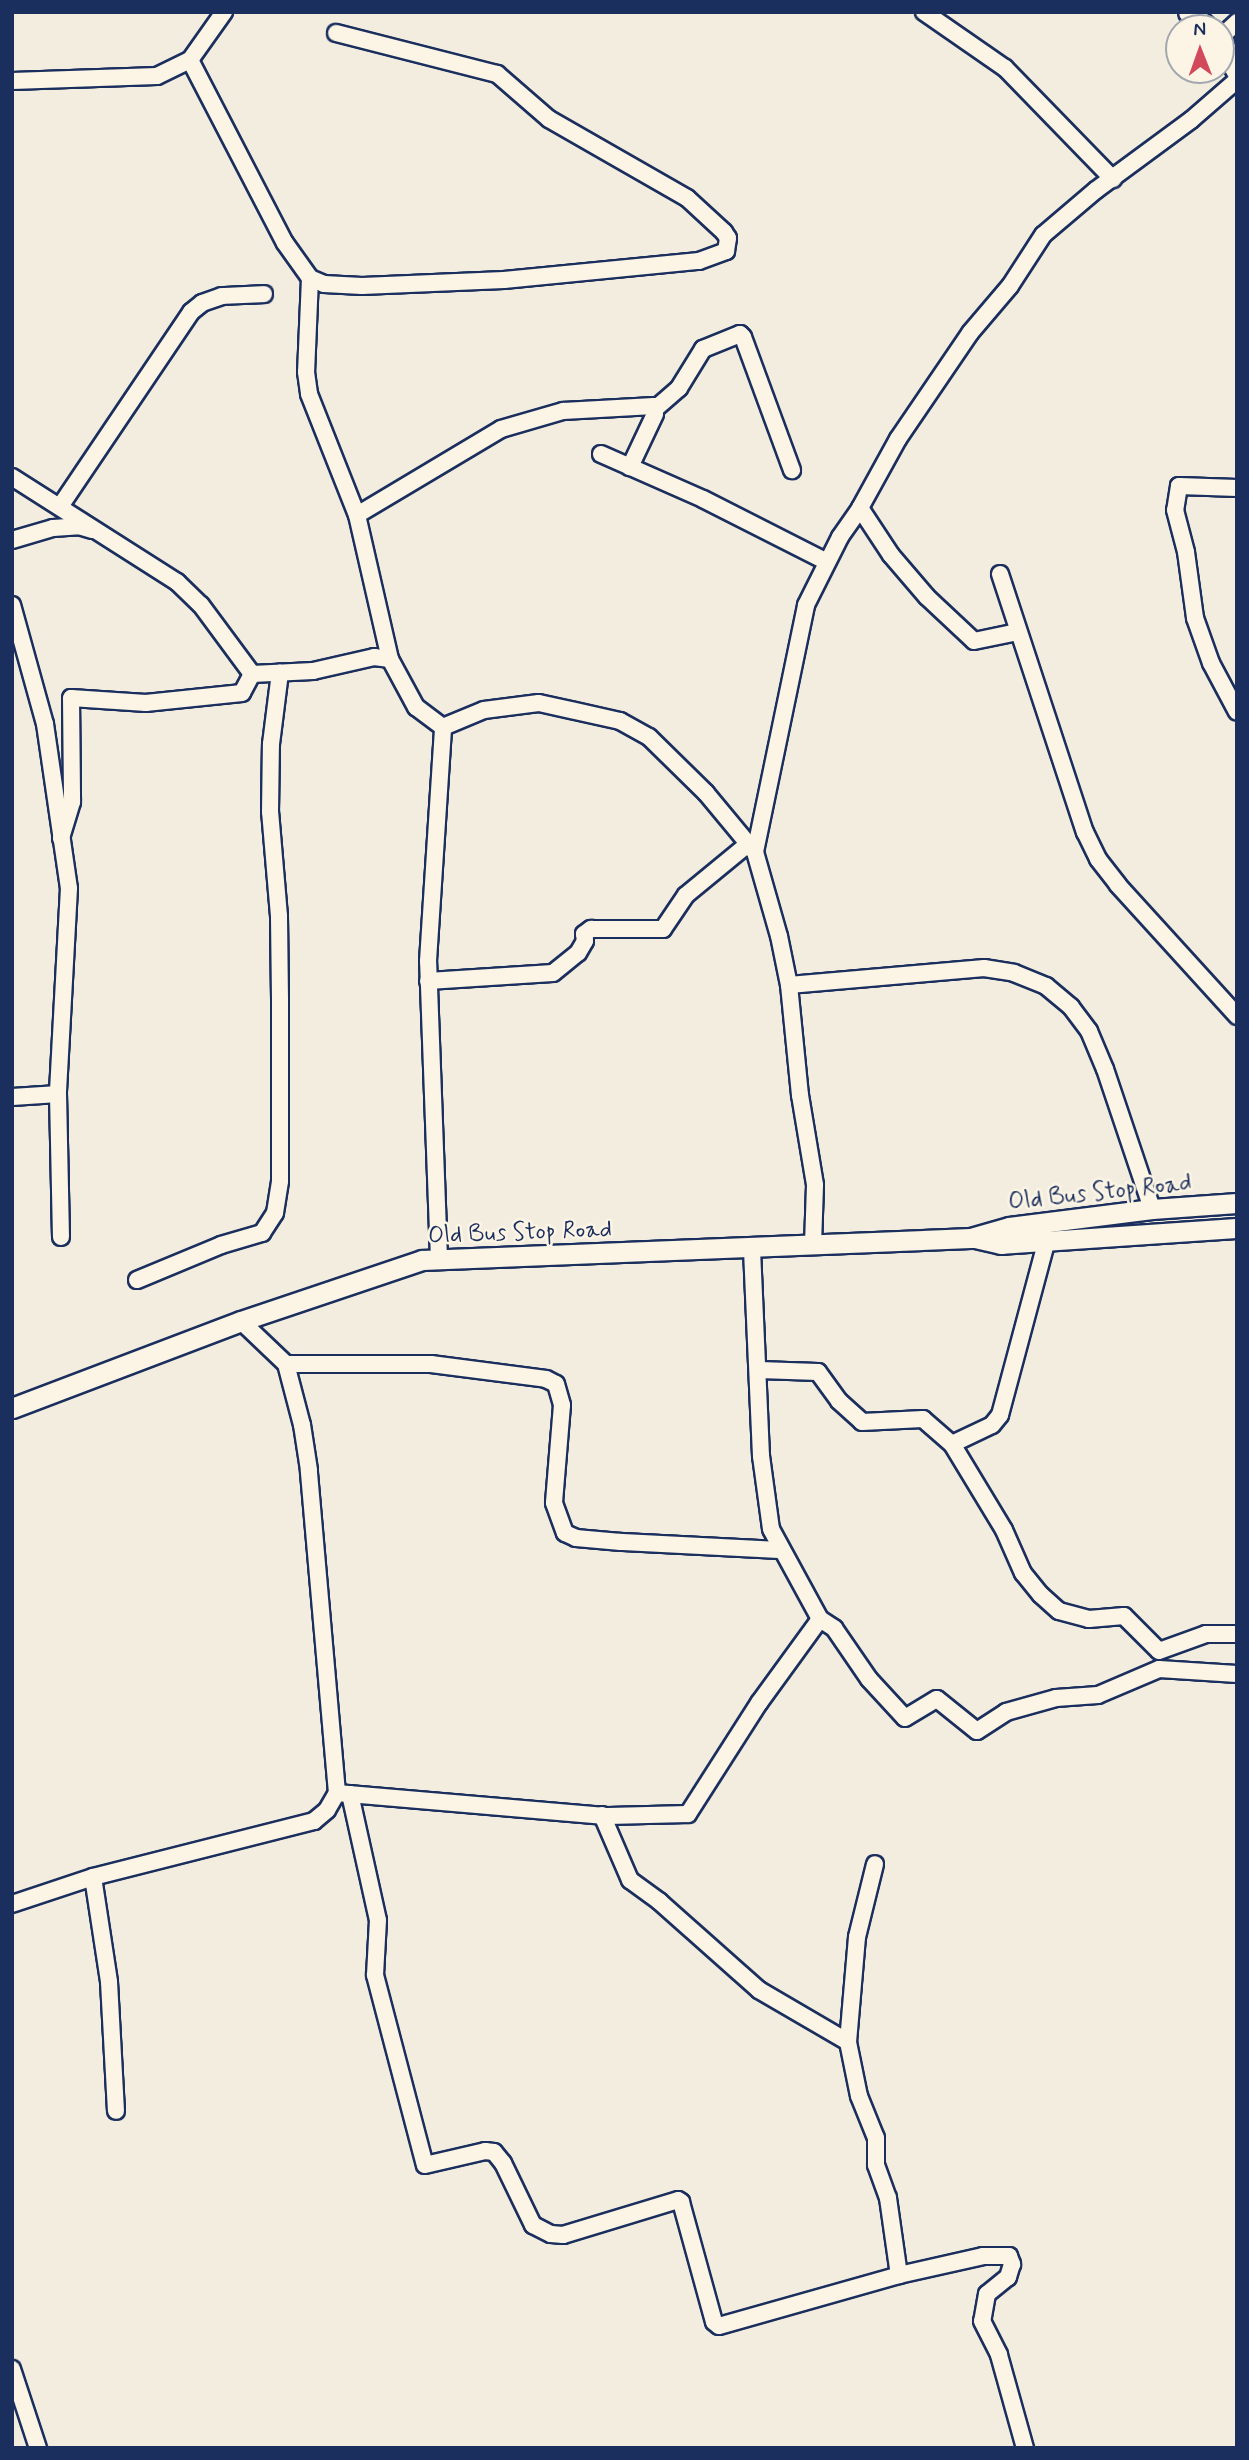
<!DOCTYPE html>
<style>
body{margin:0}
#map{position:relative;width:1249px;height:2460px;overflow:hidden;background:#f3ede0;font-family:Mynerve,sans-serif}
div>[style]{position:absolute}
.roads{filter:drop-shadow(2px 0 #1b2f5e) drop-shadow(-2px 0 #1b2f5e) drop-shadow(0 2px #1b2f5e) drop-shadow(0 -2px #1b2f5e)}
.minor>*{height:16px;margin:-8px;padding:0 8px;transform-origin:8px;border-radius:8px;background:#fcf5e5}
.tertiary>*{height:19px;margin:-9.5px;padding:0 9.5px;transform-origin:9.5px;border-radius:9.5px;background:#fcf5e5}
.secondary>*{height:21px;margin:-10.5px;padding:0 10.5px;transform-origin:10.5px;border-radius:10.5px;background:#fcf5e5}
span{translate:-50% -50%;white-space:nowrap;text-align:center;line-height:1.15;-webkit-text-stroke:5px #fcf5e5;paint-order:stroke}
.street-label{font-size:24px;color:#1b2f5e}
.frame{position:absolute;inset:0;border:14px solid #1b2f5e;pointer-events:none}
.north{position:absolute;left:1165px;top:14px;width:70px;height:70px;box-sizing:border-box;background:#fcf5e5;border:2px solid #a2a6af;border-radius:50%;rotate:359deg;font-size:19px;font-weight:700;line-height:28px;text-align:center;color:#1b2f5e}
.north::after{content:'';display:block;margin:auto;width:24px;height:32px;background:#d1495b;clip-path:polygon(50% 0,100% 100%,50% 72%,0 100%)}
</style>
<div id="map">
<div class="roads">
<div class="minor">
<div style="left:924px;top:12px;width:98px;rotate:34.7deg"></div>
<div style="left:1005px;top:68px;width:155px;rotate:45.8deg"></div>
<div style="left:1221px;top:37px;width:22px;rotate:-43deg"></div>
<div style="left:190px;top:60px;width:206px;rotate:62.6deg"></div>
<div style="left:285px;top:243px;width:43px;rotate:54.5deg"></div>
<div style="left:310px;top:278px;width:15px;rotate:23deg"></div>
<div style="left:324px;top:284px;width:38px;rotate:3deg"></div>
<div style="left:362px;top:286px;width:142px;rotate:-2.4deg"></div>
<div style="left:504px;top:280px;width:196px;rotate:-5.6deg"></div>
<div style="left:699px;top:261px;width:29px;rotate:-20deg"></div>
<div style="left:726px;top:251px;width:13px;rotate:-81deg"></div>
<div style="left:728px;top:238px;width:7px;rotate:-124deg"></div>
<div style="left:724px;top:232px;width:50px;rotate:-137.4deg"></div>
<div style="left:687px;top:198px;width:159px;rotate:-150.2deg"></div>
<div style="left:549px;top:119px;width:69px;rotate:-139.1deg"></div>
<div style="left:497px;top:74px;width:166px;rotate:-165.7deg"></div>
<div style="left:12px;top:81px;width:145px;rotate:-2deg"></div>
<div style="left:157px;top:76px;width:37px;rotate:-26deg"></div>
<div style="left:190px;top:60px;width:59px;rotate:-54.7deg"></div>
<div style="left:310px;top:278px;width:94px;rotate:92.4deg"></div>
<div style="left:306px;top:372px;width:22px;rotate:82deg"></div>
<div style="left:309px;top:394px;width:130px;rotate:68.4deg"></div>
<div style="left:357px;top:515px;width:148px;rotate:77.1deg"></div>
<div style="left:655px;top:409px;width:32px;rotate:-41deg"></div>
<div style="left:679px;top:388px;width:46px;rotate:-58.4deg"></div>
<div style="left:703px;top:349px;width:40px;rotate:-22deg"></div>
<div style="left:740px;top:334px;width:4px;rotate:45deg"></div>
<div style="left:743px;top:337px;width:142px;rotate:69.8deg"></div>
<div style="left:601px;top:454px;width:111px;rotate:23.8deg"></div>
<div style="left:703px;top:499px;width:139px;rotate:26.9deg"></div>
<div style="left:12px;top:477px;width:196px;rotate:32.5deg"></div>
<div style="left:177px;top:582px;width:33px;rotate:44deg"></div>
<div style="left:201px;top:605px;width:86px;rotate:53.5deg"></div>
<div style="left:252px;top:674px;width:21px;rotate:118deg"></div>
<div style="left:242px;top:693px;width:97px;rotate:174.1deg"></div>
<div style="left:146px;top:703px;width:75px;rotate:-176.2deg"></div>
<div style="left:71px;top:698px;width:104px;rotate:89.4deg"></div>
<div style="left:72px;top:802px;width:38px;rotate:107deg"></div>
<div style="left:1237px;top:488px;width:58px;rotate:-178deg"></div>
<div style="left:1179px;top:486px;width:24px;rotate:99deg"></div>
<div style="left:1175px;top:510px;width:43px;rotate:75.3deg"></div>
<div style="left:1186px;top:552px;width:67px;rotate:82.2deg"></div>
<div style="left:1195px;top:618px;width:48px;rotate:70.4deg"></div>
<div style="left:1211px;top:663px;width:55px;rotate:62deg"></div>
<div style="left:61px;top:505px;width:233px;rotate:-56deg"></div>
<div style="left:191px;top:312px;width:14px;rotate:-39deg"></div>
<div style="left:202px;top:303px;width:21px;rotate:-19deg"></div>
<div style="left:222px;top:296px;width:42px;rotate:-2.7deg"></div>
<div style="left:860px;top:508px;width:56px;rotate:56.6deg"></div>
<div style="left:891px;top:555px;width:55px;rotate:49.4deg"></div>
<div style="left:927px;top:597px;width:64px;rotate:43.1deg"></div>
<div style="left:974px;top:641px;width:45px;rotate:-11.6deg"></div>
<div style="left:357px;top:515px;width:168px;rotate:-30.8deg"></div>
<div style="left:501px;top:429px;width:65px;rotate:-16.2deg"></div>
<div style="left:563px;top:411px;width:91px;rotate:-3.1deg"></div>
<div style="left:654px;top:406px;width:8px;rotate:83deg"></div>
<div style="left:655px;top:414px;width:59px;rotate:115.3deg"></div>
<div style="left:12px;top:540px;width:43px;rotate:-16.3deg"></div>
<div style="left:53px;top:528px;width:26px;rotate:-4deg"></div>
<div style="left:79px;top:526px;width:14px;rotate:17deg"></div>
<div style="left:1000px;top:574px;width:272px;rotate:71.8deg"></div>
<div style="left:1085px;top:832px;width:30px;rotate:64deg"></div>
<div style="left:1098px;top:859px;width:33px;rotate:52deg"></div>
<div style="left:1118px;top:885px;width:177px;rotate:47.7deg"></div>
<div style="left:12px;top:605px;width:123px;rotate:74.5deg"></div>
<div style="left:45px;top:724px;width:166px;rotate:81.7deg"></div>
<div style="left:69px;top:888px;width:206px;rotate:93.1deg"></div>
<div style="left:58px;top:1094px;width:46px;rotate:176.3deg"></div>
<div style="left:252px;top:674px;width:61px;rotate:-2.8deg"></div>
<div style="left:313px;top:671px;width:63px;rotate:-12.9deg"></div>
<div style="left:374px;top:657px;width:16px;rotate:7deg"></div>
<div style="left:390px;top:659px;width:55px;rotate:61.6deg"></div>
<div style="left:416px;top:707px;width:34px;rotate:37deg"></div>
<div style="left:443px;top:727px;width:44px;rotate:-22.5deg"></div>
<div style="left:484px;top:710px;width:55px;rotate:-7.3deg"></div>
<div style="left:539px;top:703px;width:83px;rotate:12.5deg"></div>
<div style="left:620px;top:721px;width:33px;rotate:29deg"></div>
<div style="left:649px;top:737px;width:80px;rotate:44.5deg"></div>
<div style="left:706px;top:793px;width:77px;rotate:50.3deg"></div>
<div style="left:755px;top:852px;width:252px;rotate:-78.3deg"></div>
<div style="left:806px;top:605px;width:76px;rotate:-63.4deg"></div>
<div style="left:840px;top:537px;width:35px;rotate:-55deg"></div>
<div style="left:860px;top:508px;width:79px;rotate:-61.2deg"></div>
<div style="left:898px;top:439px;width:128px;rotate:-55.8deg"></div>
<div style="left:970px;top:333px;width:62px;rotate:-49.6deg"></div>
<div style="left:1010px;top:286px;width:61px;rotate:-57.1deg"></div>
<div style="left:1043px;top:235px;width:70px;rotate:-40.3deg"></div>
<div style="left:1096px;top:190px;width:118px;rotate:-36.4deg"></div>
<div style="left:1191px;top:120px;width:61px;rotate:-41deg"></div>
<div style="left:755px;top:852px;width:87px;rotate:74.1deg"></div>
<div style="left:779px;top:936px;width:50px;rotate:78.5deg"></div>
<div style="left:789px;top:985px;width:111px;rotate:84.3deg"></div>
<div style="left:800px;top:1095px;width:91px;rotate:80.5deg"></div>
<div style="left:815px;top:1185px;width:61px;rotate:91.9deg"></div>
<div style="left:428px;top:981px;width:125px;rotate:-3.7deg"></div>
<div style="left:553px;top:973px;width:32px;rotate:-39deg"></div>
<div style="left:578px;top:953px;width:14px;rotate:-60deg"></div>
<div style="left:585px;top:941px;width:7px;rotate:-98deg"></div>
<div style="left:584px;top:934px;width:9px;rotate:-36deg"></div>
<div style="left:591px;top:929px;width:72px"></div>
<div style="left:663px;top:929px;width:41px;rotate:-55.9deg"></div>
<div style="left:686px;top:895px;width:80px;rotate:-39.4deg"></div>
<div style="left:789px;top:985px;width:196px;rotate:-5deg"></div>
<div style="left:984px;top:968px;width:30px;rotate:9deg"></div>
<div style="left:1014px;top:973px;width:35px;rotate:22deg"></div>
<div style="left:1046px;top:986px;width:33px;rotate:40deg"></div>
<div style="left:1071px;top:1007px;width:30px;rotate:53deg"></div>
<div style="left:1089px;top:1031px;width:41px;rotate:67.2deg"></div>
<div style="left:1105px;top:1069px;width:148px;rotate:71.4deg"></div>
<div style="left:58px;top:1094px;width:143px;rotate:88.8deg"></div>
<div style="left:439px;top:1259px;width:298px;rotate:-92.1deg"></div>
<div style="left:428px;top:961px;width:234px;rotate:-86.3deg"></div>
<div style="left:137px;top:1280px;width:91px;rotate:-22.6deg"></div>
<div style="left:221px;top:1245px;width:43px;rotate:-16.3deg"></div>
<div style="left:262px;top:1233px;width:24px;rotate:-57deg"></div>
<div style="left:275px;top:1213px;width:32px;rotate:-81deg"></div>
<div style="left:280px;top:1181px;width:182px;rotate:-90deg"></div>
<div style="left:280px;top:999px;width:83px;rotate:-90.7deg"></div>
<div style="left:279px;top:916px;width:104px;rotate:-94.9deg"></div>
<div style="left:270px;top:812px;width:68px;rotate:-89.2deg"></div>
<div style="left:271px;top:744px;width:72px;rotate:-82.8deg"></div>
<div style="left:286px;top:1364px;width:145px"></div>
<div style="left:431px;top:1364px;width:116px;rotate:7.4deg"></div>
<div style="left:546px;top:1379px;width:11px;rotate:27deg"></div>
<div style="left:556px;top:1384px;width:22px;rotate:74deg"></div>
<div style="left:562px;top:1405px;width:98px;rotate:94.7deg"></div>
<div style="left:554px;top:1503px;width:32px;rotate:70deg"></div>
<div style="left:565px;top:1533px;width:12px;rotate:24deg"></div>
<div style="left:576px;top:1538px;width:45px;rotate:5.1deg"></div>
<div style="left:621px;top:1542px;width:160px;rotate:2.9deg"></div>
<div style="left:759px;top:1370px;width:59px;rotate:1.9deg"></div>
<div style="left:818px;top:1372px;width:36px;rotate:54deg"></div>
<div style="left:839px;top:1401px;width:31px;rotate:42deg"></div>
<div style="left:862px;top:1422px;width:61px;rotate:-2.8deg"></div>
<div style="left:923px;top:1419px;width:38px;rotate:41deg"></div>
<div style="left:952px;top:1444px;width:100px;rotate:58.8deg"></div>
<div style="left:1004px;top:1530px;width:47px;rotate:66.2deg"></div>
<div style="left:1023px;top:1573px;width:28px;rotate:51deg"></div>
<div style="left:1041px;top:1595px;width:24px;rotate:42deg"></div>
<div style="left:1059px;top:1611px;width:31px;rotate:15deg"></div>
<div style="left:1089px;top:1619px;width:35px;rotate:-5deg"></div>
<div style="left:1124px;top:1616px;width:49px;rotate:45deg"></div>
<div style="left:1159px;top:1651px;width:50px;rotate:-19.9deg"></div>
<div style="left:1206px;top:1634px;width:31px"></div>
<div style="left:952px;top:1444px;width:44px;rotate:-25.4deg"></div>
<div style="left:992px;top:1425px;width:13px;rotate:-51deg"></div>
<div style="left:1000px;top:1415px;width:181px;rotate:-75deg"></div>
<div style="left:820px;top:1619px;width:17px;rotate:33deg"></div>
<div style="left:834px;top:1628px;width:62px;rotate:55.5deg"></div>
<div style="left:869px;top:1679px;width:53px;rotate:47.3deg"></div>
<div style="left:905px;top:1718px;width:37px;rotate:-31deg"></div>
<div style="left:937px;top:1699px;width:51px;rotate:38.7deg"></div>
<div style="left:977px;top:1731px;width:35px;rotate:-33deg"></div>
<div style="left:1006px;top:1712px;width:52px;rotate:-15.6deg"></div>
<div style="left:1056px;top:1698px;width:42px;rotate:-4.1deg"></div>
<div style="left:1098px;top:1695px;width:66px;rotate:-23.1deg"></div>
<div style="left:1159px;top:1669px;width:78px;rotate:3.7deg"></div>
<div style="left:337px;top:1793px;width:272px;rotate:4.9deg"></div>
<div style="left:608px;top:1816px;width:80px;rotate:-1.4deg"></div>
<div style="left:688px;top:1814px;width:132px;rotate:-57.4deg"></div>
<div style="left:759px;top:1703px;width:104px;rotate:-54deg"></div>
<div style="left:820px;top:1619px;width:102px;rotate:-118.6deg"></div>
<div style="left:771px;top:1529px;width:74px;rotate:-97.8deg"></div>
<div style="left:761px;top:1456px;width:208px;rotate:-92.5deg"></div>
<div style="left:350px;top:1794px;width:129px;rotate:77.5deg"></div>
<div style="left:378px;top:1920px;width:55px;rotate:93.1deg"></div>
<div style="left:375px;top:1975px;width:196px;rotate:75.3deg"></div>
<div style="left:425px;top:2165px;width:62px;rotate:-13.1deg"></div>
<div style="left:485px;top:2151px;width:9px;rotate:6deg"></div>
<div style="left:494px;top:2152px;width:14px;rotate:51deg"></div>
<div style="left:503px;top:2163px;width:69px;rotate:64.2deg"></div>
<div style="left:533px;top:2225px;width:20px;rotate:27deg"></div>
<div style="left:551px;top:2234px;width:12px;rotate:5deg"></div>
<div style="left:563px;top:2235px;width:120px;rotate:-16.9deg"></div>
<div style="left:678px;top:2200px;width:4px;rotate:34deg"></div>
<div style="left:681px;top:2202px;width:124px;rotate:74.6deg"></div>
<div style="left:714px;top:2322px;width:6px;rotate:39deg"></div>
<div style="left:719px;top:2326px;width:187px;rotate:-15.8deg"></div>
<div style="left:899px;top:2275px;width:86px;rotate:-12.7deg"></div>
<div style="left:983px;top:2256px;width:26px"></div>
<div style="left:1009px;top:2256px;width:9px;rotate:69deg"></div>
<div style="left:1012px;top:2264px;width:14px;rotate:107deg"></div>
<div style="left:1008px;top:2277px;width:27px;rotate:141deg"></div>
<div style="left:987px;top:2294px;width:27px;rotate:100deg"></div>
<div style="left:982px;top:2321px;width:38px;rotate:63deg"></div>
<div style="left:999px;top:2355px;width:97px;rotate:74.4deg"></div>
<div style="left:602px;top:1815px;width:71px;rotate:66.7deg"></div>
<div style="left:630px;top:1880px;width:37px;rotate:36deg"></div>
<div style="left:660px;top:1902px;width:132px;rotate:41.6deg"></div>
<div style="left:759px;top:1990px;width:103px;rotate:30.3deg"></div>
<div style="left:848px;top:2042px;width:55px;rotate:78.5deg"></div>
<div style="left:859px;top:2096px;width:45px;rotate:68deg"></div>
<div style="left:876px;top:2138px;width:27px;rotate:90deg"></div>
<div style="left:876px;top:2165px;width:35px;rotate:70deg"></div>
<div style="left:888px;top:2198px;width:78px;rotate:81.9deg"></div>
<div style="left:93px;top:1877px;width:106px;rotate:81.3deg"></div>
<div style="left:109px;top:1982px;width:129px;rotate:86.9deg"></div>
<div style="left:12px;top:1904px;width:85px;rotate:-18.4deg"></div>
<div style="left:93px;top:1877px;width:228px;rotate:-14.2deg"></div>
<div style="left:314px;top:1821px;width:17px;rotate:-40deg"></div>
<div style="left:327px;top:1810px;width:20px;rotate:-60deg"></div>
<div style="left:337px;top:1793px;width:324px;rotate:-95deg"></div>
<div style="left:309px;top:1470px;width:46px;rotate:-98.8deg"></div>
<div style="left:302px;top:1425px;width:63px;rotate:-104.7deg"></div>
<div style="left:286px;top:1364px;width:62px;rotate:-136.3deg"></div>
<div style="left:848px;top:2042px;width:105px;rotate:-85.1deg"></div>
<div style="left:857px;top:1937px;width:75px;rotate:-76.1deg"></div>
<div style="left:12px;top:2369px;width:83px;rotate:71.8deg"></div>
</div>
<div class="tertiary">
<div style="left:975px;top:1238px;width:27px;rotate:13deg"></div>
<div style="left:1001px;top:1244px;width:237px;rotate:-3.9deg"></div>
<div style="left:12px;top:1408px;width:245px;rotate:-20.8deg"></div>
<div style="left:241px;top:1321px;width:191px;rotate:-18.6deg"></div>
<div style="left:422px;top:1260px;width:549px;rotate:-2.29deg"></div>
<div style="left:971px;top:1238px;width:40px;rotate:-16deg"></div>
<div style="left:1009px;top:1227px;width:144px;rotate:-7.2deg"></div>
<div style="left:1152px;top:1209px;width:85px;rotate:-4deg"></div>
</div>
<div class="secondary">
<div style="left:1189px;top:12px;width:24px;rotate:42deg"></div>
<div style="left:1221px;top:42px;width:33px;rotate:61deg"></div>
</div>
</div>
<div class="street-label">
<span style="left:1100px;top:1193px;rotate:-6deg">Old Bus Stop Road</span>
<span style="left:520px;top:1233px;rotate:-2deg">Old Bus Stop Road</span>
</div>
<div class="frame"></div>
<div class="north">N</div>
</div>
